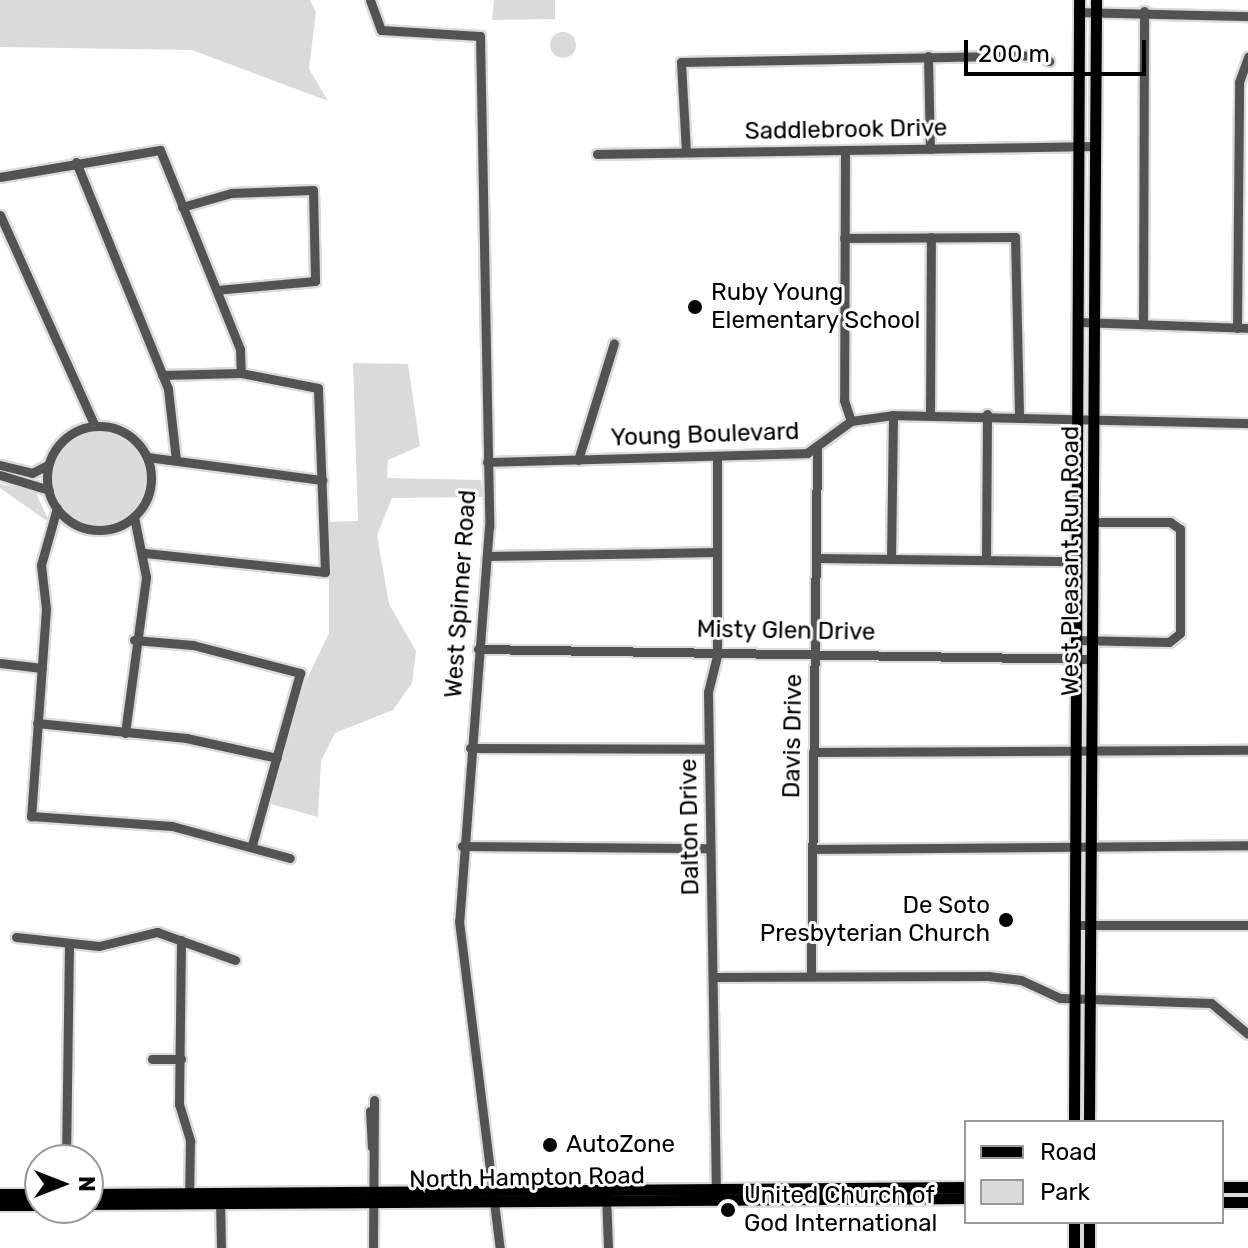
<!DOCTYPE html>
<style>
body{margin:0}
#map{position:relative;width:1248px;height:1248px;overflow:hidden;background:#fff;font-family:Rubik,sans-serif}
div>[style]{position:absolute}
.green>*{inset:0;background:#dadada}
.round{border-radius:50%}
.roads{filter:drop-shadow(2px 0 #dbdbdb) drop-shadow(-2px 0 #dbdbdb) drop-shadow(0 2px #dbdbdb) drop-shadow(0 -2px #dbdbdb)}
.minor>*{height:9px;margin:-4.5px;padding:0 4.5px;transform-origin:4.5px;border-radius:4.5px;background:#535353}
.minor>.ring{margin:-4.5px;padding:0;box-sizing:content-box;background:none;border:9px solid #535353;border-radius:50%}
.major>*{height:11px;margin:-5.5px;padding:0 5.5px;transform-origin:5.5px;border-radius:5.5px;background:#000}
.dots>*{width:22px;height:22px;translate:-50% -50%;box-sizing:border-box;border:4px solid #fff;border-radius:50%}
span{translate:-50% -50%;white-space:nowrap;text-align:center;line-height:1.15;-webkit-text-stroke:6px #fff;paint-order:stroke}
.street-label{font-size:24px;color:#000}
.poi-label{font-size:24px;color:#000}
.left{translate:0 -50%;text-align:left}
.right{translate:-100% -50%;text-align:right}
.legend{position:absolute;left:964px;top:1120px;width:260px;height:104px;box-sizing:border-box;background:#fff;border:2px solid #999;margin:0;padding:10px 14px;list-style:none;font-size:24px;color:#000}
.legend li{display:flex;align-items:center;gap:16px;height:40px}
.legend b{width:40px;border:2px solid #999}
.north{position:absolute;left:24px;top:1144px;width:80px;height:80px;box-sizing:border-box;background:#fff;border:2px solid #999;border-radius:50%;rotate:90deg;font-size:22px;font-weight:700;line-height:32px;text-align:center;color:#000}
.north::after{content:'';display:block;margin:auto;width:28px;height:36px;background:#000;clip-path:polygon(50% 0,100% 100%,50% 72%,0 100%)}
.scale{position:absolute;left:964px;top:40px;width:182px;height:36px;box-sizing:border-box;border:4px solid #000;border-top:0;padding-left:10px;font-size:24px;line-height:28px;white-space:nowrap;color:#000;-webkit-text-stroke:6px #fff;paint-order:stroke}
</style>
<div id="map">
<div class="green">
<div style="clip-path:polygon(0 0,310px 0,316px 12px,309px 69px,328px 101px,192px 50px,0 47px)"></div>
<div style="clip-path:polygon(494px 0,555px 0,555px 19px,492px 20px)"></div>
<div class="round" style="left:550px;top:32px;width:26px;height:26px"></div>
<div style="clip-path:polygon(353px 363px,408px 364px,420px 446px,388px 460px,387px 478px,481px 480px,483px 497px,392px 498px,377px 535px,389px 604px,416px 651px,412px 683px,393px 710px,335px 733px,321px 761px,318px 817px,271px 804px,303px 687px,329px 633px,329px 522px,358px 521px)"></div>
<div class="round" style="left:53px;top:431px;width:94px;height:94px"></div>
<div style="clip-path:polygon(0 484px,35px 491px,50px 523px,0 488px)"></div>
</div>
<div class="roads">
<div class="minor">
<div style="left:370px;top:0;width:32px;rotate:70deg"></div>
<div style="left:381px;top:30px;width:99px;rotate:3.5deg"></div>
<div style="left:480px;top:36px;width:490px;rotate:88.9deg"></div>
<div style="left:489px;top:526px;width:396px;rotate:94.3deg"></div>
<div style="left:459px;top:921px;width:330px;rotate:82.9deg"></div>
<div style="left:1079px;top:12px;width:169px;rotate:1.4deg"></div>
<div style="left:928px;top:56px;width:93px;rotate:88.8deg"></div>
<div style="left:845px;top:150px;width:250px;rotate:90.2deg"></div>
<div style="left:844px;top:400px;width:22px;rotate:72deg"></div>
<div style="left:686px;top:152px;width:90px;rotate:-93.2deg"></div>
<div style="left:681px;top:62px;width:358px;rotate:-1.1deg"></div>
<div style="left:1039px;top:55px;width:12px;rotate:31deg"></div>
<div style="left:597px;top:154px;width:498px;rotate:-0.9deg"></div>
<div style="left:76px;top:162px;width:245px;rotate:67.9deg"></div>
<div style="left:168px;top:389px;width:71px;rotate:83.6deg"></div>
<div style="left:0;top:177px;width:162px;rotate:-9.6deg"></div>
<div style="left:160px;top:150px;width:214px;rotate:68.1deg"></div>
<div style="left:240px;top:349px;width:24px;rotate:88deg"></div>
<div style="left:182px;top:207px;width:51px;rotate:-15.9deg"></div>
<div style="left:231px;top:193px;width:82px;rotate:-2.1deg"></div>
<div style="left:313px;top:190px;width:91px;rotate:88.7deg"></div>
<div style="left:315px;top:281px;width:98px;rotate:174.8deg"></div>
<div style="left:0;top:215px;width:231px;rotate:65.8deg"></div>
<div style="left:844px;top:238px;width:171px;rotate:-0.3deg"></div>
<div style="left:1015px;top:237px;width:176px;rotate:88.7deg"></div>
<div style="left:1077px;top:322px;width:171px;rotate:2deg"></div>
<div style="left:1143px;top:324px;width:313px;rotate:-89.8deg"></div>
<div style="left:1237px;top:328px;width:246px;rotate:-89.5deg"></div>
<div style="left:1239px;top:82px;width:27px;rotate:-70deg"></div>
<div style="left:930px;top:415px;width:178px;rotate:-89.7deg"></div>
<div class="ring" style="left:47px;top:426px;width:95px;height:95px"></div>
<div style="left:147px;top:457px;width:177px;rotate:7.5deg"></div>
<div style="left:578px;top:460px;width:122px;rotate:-72.9deg"></div>
<div style="left:487px;top:462px;width:320px;rotate:-1.6deg"></div>
<div style="left:807px;top:453px;width:54px;rotate:-36deg"></div>
<div style="left:851px;top:421px;width:42px;rotate:-8.1deg"></div>
<div style="left:893px;top:415px;width:355px;rotate:1.3deg"></div>
<div style="left:0;top:465px;width:33px;rotate:14deg"></div>
<div style="left:32px;top:473px;width:18px;rotate:-27deg"></div>
<div style="left:0;top:475px;width:51px;rotate:17deg"></div>
<div style="left:57px;top:508px;width:59px;rotate:105.7deg"></div>
<div style="left:41px;top:565px;width:44px;rotate:83.5deg"></div>
<div style="left:46px;top:609px;width:208px;rotate:94.1deg"></div>
<div style="left:31px;top:816px;width:141px;rotate:4.1deg"></div>
<div style="left:172px;top:826px;width:122px;rotate:15.2deg"></div>
<div style="left:145px;top:553px;width:181px;rotate:6deg"></div>
<div style="left:325px;top:572px;width:184px;rotate:-92.2deg"></div>
<div style="left:318px;top:388px;width:78px;rotate:-169deg"></div>
<div style="left:241px;top:373px;width:79px;rotate:178.5deg"></div>
<div style="left:487px;top:556px;width:230px;rotate:-1deg"></div>
<div style="left:816px;top:558px;width:259px;rotate:0.7deg"></div>
<div style="left:891px;top:559px;width:144px;rotate:-89.2deg"></div>
<div style="left:986px;top:559px;width:145px;rotate:-89.6deg"></div>
<div style="left:134px;top:640px;width:59px;rotate:4.8deg"></div>
<div style="left:193px;top:645px;width:111px;rotate:14.7deg"></div>
<div style="left:300px;top:673px;width:179px;rotate:105.6deg"></div>
<div style="left:1075px;top:640px;width:94px;rotate:1.2deg"></div>
<div style="left:1169px;top:642px;width:14px;rotate:-39deg"></div>
<div style="left:1180px;top:633px;width:104px;rotate:-90deg"></div>
<div style="left:1180px;top:529px;width:12px;rotate:-145deg"></div>
<div style="left:1170px;top:522px;width:77px;rotate:180deg"></div>
<div style="left:478px;top:649px;width:614px;rotate:0.93deg"></div>
<div style="left:0;top:663px;width:42px;rotate:6.8deg"></div>
<div style="left:37px;top:723px;width:150px;rotate:5.7deg"></div>
<div style="left:186px;top:738px;width:93px;rotate:12.4deg"></div>
<div style="left:125px;top:733px;width:157px;rotate:-82.3deg"></div>
<div style="left:146px;top:577px;width:61px;rotate:-101.3deg"></div>
<div style="left:470px;top:748px;width:239px;rotate:0.2deg"></div>
<div style="left:813px;top:752px;width:435px;rotate:-0.3deg"></div>
<div style="left:462px;top:846px;width:247px;rotate:0.5deg"></div>
<div style="left:812px;top:849px;width:436px;rotate:-0.5deg"></div>
<div style="left:1074px;top:925px;width:174px"></div>
<div style="left:16px;top:937px;width:83px;rotate:6.2deg"></div>
<div style="left:99px;top:946px;width:60px;rotate:-13.6deg"></div>
<div style="left:157px;top:932px;width:83px;rotate:19.7deg"></div>
<div style="left:181px;top:940px;width:164px;rotate:90.7deg"></div>
<div style="left:179px;top:1104px;width:39px;rotate:73deg"></div>
<div style="left:190px;top:1141px;width:59px;rotate:91deg"></div>
<div style="left:811px;top:976px;width:528px;rotate:-89.35deg"></div>
<div style="left:714px;top:977px;width:274px;rotate:-0.2deg"></div>
<div style="left:988px;top:976px;width:33px;rotate:7deg"></div>
<div style="left:1021px;top:980px;width:43px;rotate:24.8deg"></div>
<div style="left:1060px;top:998px;width:151px;rotate:1.9deg"></div>
<div style="left:1211px;top:1003px;width:48px;rotate:40deg"></div>
<div style="left:152px;top:1059px;width:29px"></div>
<div style="left:370px;top:1111px;width:36px;rotate:87deg"></div>
<div style="left:66px;top:1160px;width:214px;rotate:-89.2deg"></div>
<div style="left:606px;top:1195px;width:53px;rotate:87.8deg"></div>
<div style="left:716px;top:1195px;width:503px;rotate:-90.91deg"></div>
<div style="left:708px;top:692px;width:38px;rotate:-76deg"></div>
<div style="left:717px;top:655px;width:198px;rotate:-90deg"></div>
<div style="left:220px;top:1200px;width:48px;rotate:88.8deg"></div>
<div style="left:373px;top:1248px;width:148px;rotate:-89.6deg"></div>
</div>
<div class="major">
<div style="left:1074px;top:1122px;width:1122px;rotate:-89.74deg"></div>
<div style="left:1089px;top:1122px;width:1122px;rotate:-89.64deg"></div>
<div style="left:1222px;top:1187px;width:26px"></div>
<div style="left:0;top:1194px;width:40px"></div>
<div style="left:88px;top:1194px;width:878px;rotate:-0.46deg"></div>
<div style="left:1222px;top:1202px;width:26px"></div>
<div style="left:88px;top:1204px;width:878px;rotate:-0.39deg"></div>
<div style="left:0;top:1205px;width:40px"></div>
<div style="left:1074px;top:1222px;width:26px;rotate:90deg"></div>
<div style="left:1089px;top:1222px;width:26px;rotate:90deg"></div>
</div>
</div>
<div class="dots">
<div style="left:695px;top:307px;background:#000"></div>
<div style="left:1006px;top:920px;background:#000"></div>
<div style="left:550px;top:1145px;background:#000"></div>
<div style="left:728px;top:1210px;background:#000"></div>
</div>
<div class="street-label">
<span style="left:846px;top:130px;rotate:-1deg">Saddlebrook Drive</span>
<span style="left:705px;top:435px;rotate:-2deg">Young Boulevard</span>
<span style="left:1071px;top:561px;rotate:-90deg">West Pleasant Run Road</span>
<span style="left:461px;top:594px;rotate:-86deg">West Spinner Road</span>
<span style="left:786px;top:631px;rotate:1deg">Misty Glen Drive</span>
<span style="left:793px;top:736px;rotate:-89deg">Davis Drive</span>
<span style="left:690px;top:827px;rotate:-91deg">Dalton Drive</span>
<span style="left:527px;top:1178px;rotate:-1deg">North Hampton Road</span>
</div>
<div class="poi-label">
<span class="left" style="left:711px;top:307px">Ruby Young<br>Elementary School</span>
<span class="right" style="left:990px;top:920px">De Soto<br>Presbyterian Church</span>
<span class="left" style="left:566px;top:1145px">AutoZone</span>
<span class="left" style="left:744px;top:1210px">United Church of<br>God International</span>
</div>
<ul class="legend">
<li><b style="height:10px;background:#000"></b>Road</li>
<li><b style="height:22px;background:#dadada"></b>Park</li>
</ul>
<div class="north">N</div>
<div class="scale">200 m</div>
</div>
